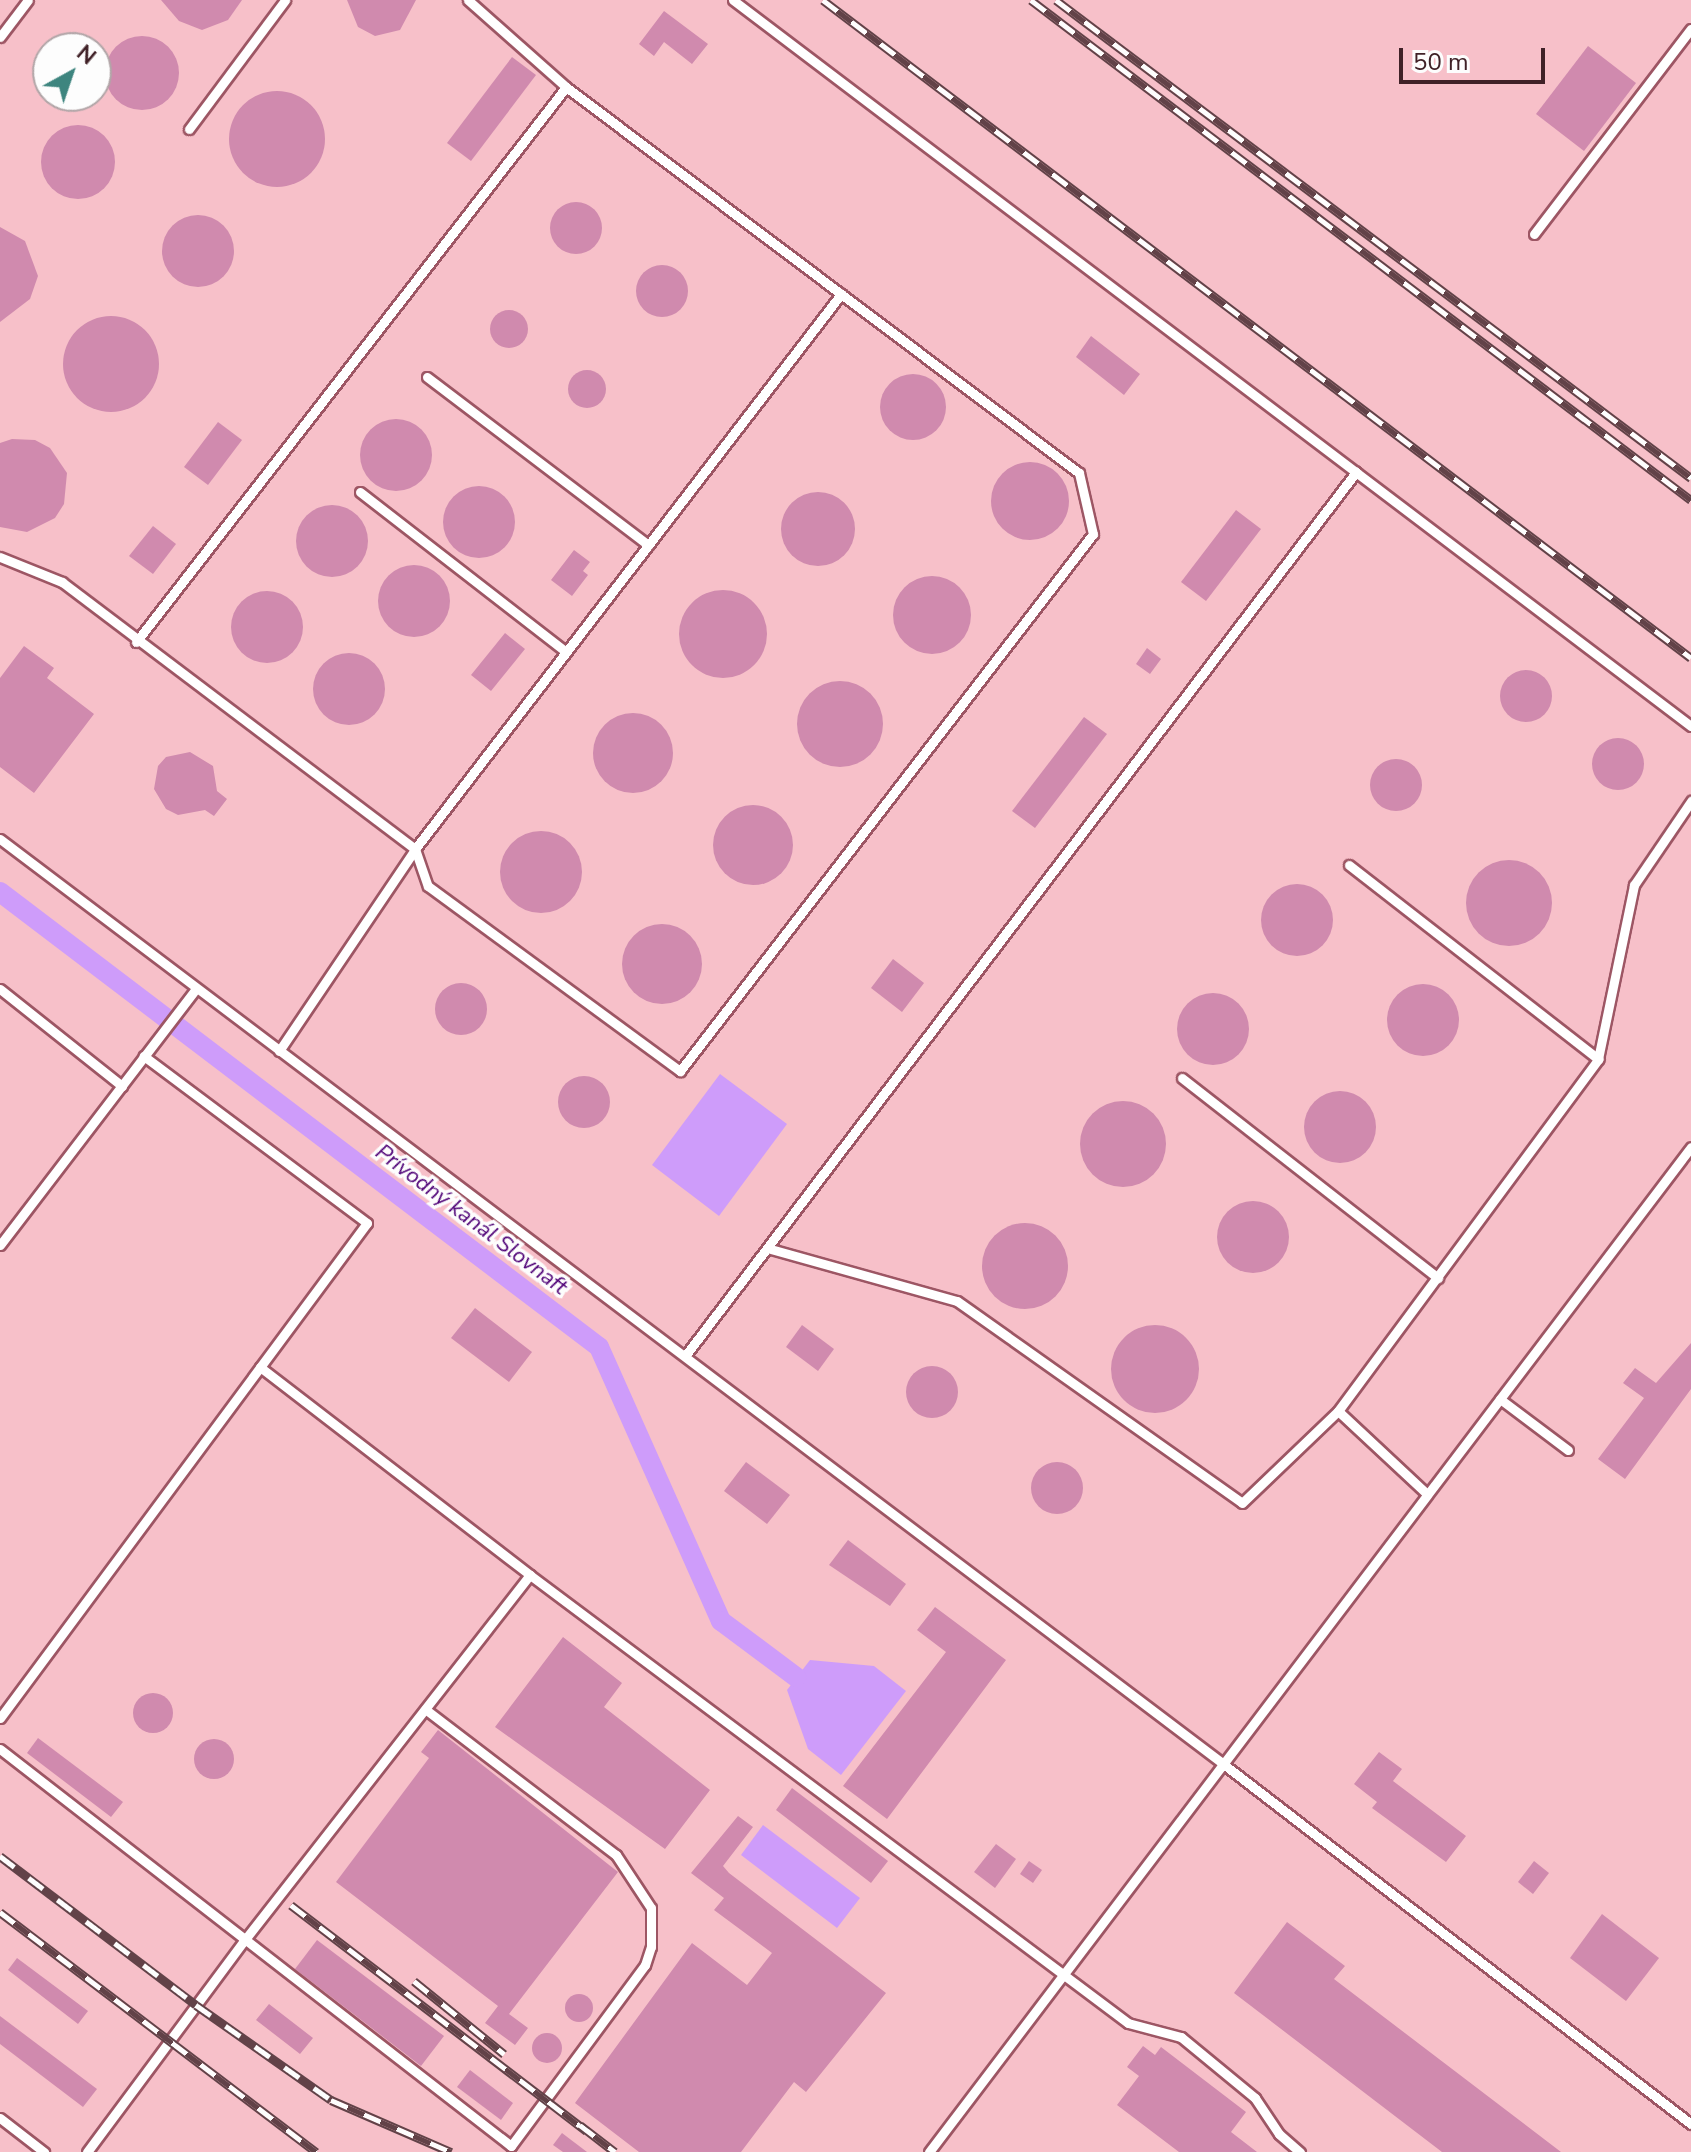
<!DOCTYPE html>
<meta charset="utf-8">
<style>
body{margin:0}
#map{position:relative;width:1691px;height:2152px;overflow:hidden;background:#f4d2d7;font-family:"Nunito Sans",sans-serif}
div>[style]{position:absolute}
.built>*{inset:0;background:#f7c0c9}
.water>*{inset:0;background:#ce9cfa}
.canal>*{height:20px;margin:-10px;padding:0 10px;transform-origin:10px;border-radius:10px;background:#ce9cfa}
.building>*{inset:0;background:#d08aae}
.round{border-radius:50%}
.roads{filter:drop-shadow(2px 0 #9d5664) drop-shadow(-2px 0 #9d5664) drop-shadow(0 2px #9d5664) drop-shadow(0 -2px #9d5664)}
.lane>*{height:9px;margin:-4.5px;padding:0 4.5px;transform-origin:4.5px;border-radius:4.5px;background:#fff}
.rail>*{height:9px;margin-top:-4.5px;transform-origin:0;background:repeating-linear-gradient(90deg,#fdfdfd 0 18px,#624248 0 36px);box-sizing:border-box;border-block:2px solid #624248}
span{translate:-50% -50%;white-space:nowrap;text-align:center;line-height:1.15;-webkit-text-stroke:7px #fdfdfd;paint-order:stroke}
.water-label{font-size:22px;color:#4e0076;font-style:italic}
.north{position:absolute;left:32px;top:32px;width:80px;height:80px;box-sizing:border-box;background:#fdfdfd;border:2px solid #b1a5a7;border-radius:50%;rotate:40deg;font-size:22px;font-weight:700;line-height:32px;text-align:center;color:#402127}
.north::after{content:'';display:block;margin:auto;width:28px;height:36px;background:#3e857f;clip-path:polygon(50% 0,100% 100%,50% 72%,0 100%)}
.scale{position:absolute;left:1399px;top:48px;width:146px;height:36px;box-sizing:border-box;border:4px solid #402127;border-top:0;padding-left:10px;font-size:24px;line-height:28px;white-space:nowrap;color:#402127;-webkit-text-stroke:6px #fdfdfd;paint-order:stroke}
</style>
<div id="map">
<div class="built">
<div style="clip-path:polygon(evenodd,0 0,1691px 0,1691px 2152px,0 2152px,0 0,48px 48px,96px 48px,96px 96px,48px 96px,48px 48px)"></div>
</div>
<div class="water">
<div style="clip-path:polygon(720px 1074px,787px 1124px,719px 1216px,652px 1165px)"></div>
<div style="clip-path:polygon(810px 1660px,874px 1666px,906px 1691px,841px 1775px,808px 1749px,787px 1690px)"></div>
<div style="clip-path:polygon(763px 1825px,860px 1898px,837px 1928px,741px 1855px)"></div>
</div>
<div class="canal">
<div style="left:0;top:892px;width:752px;rotate:37.22deg"></div>
<div style="left:599px;top:1347px;width:300px;rotate:66deg"></div>
<div style="left:721px;top:1621px;width:94px;rotate:36.7deg"></div>
</div>
<div class="building">
<div style="clip-path:polygon(161px 0,242px 0,228px 20px,202px 30px,179px 21px)"></div>
<div style="clip-path:polygon(347px 0,416px 0,400px 30px,375px 36px,358px 27px)"></div>
<div style="clip-path:polygon(664px 11px,708px 44px,692px 64px,664px 42px,654px 56px,639px 44px)"></div>
<div class="round" style="left:105px;top:36px;width:74px;height:74px"></div>
<div style="clip-path:polygon(1588px 46px,1636px 83px,1584px 151px,1536px 114px)"></div>
<div style="clip-path:polygon(512px 57px,536px 75px,471px 161px,447px 143px)"></div>
<div class="round" style="left:229px;top:91px;width:96px;height:96px"></div>
<div class="round" style="left:41px;top:125px;width:74px;height:74px"></div>
<div class="round" style="left:550px;top:202px;width:52px;height:52px"></div>
<div class="round" style="left:162px;top:215px;width:72px;height:72px"></div>
<div style="clip-path:polygon(0 227px,25px 241px,38px 276px,30px 299px,0 322px)"></div>
<div class="round" style="left:636px;top:265px;width:52px;height:52px"></div>
<div class="round" style="left:490px;top:310px;width:38px;height:38px"></div>
<div class="round" style="left:63px;top:316px;width:96px;height:96px"></div>
<div style="clip-path:polygon(1091px 336px,1140px 374px,1124px 395px,1076px 357px)"></div>
<div class="round" style="left:568px;top:370px;width:38px;height:38px"></div>
<div class="round" style="left:880px;top:374px;width:66px;height:66px"></div>
<div class="round" style="left:360px;top:419px;width:72px;height:72px"></div>
<div style="clip-path:polygon(218px 422px,242px 440px,208px 485px,184px 467px)"></div>
<div style="clip-path:polygon(12px 439px,35px 440px,50px 448px,67px 473px,64px 504px,55px 518px,27px 532px,0 527px,0 443px)"></div>
<div class="round" style="left:991px;top:462px;width:78px;height:78px"></div>
<div class="round" style="left:443px;top:486px;width:72px;height:72px"></div>
<div class="round" style="left:781px;top:492px;width:74px;height:74px"></div>
<div class="round" style="left:296px;top:505px;width:72px;height:72px"></div>
<div style="clip-path:polygon(1236px 510px,1261px 529px,1206px 601px,1181px 582px)"></div>
<div style="clip-path:polygon(153px 526px,176px 544px,153px 574px,129px 556px)"></div>
<div style="clip-path:polygon(574px 550px,590px 562px,583px 571px,588px 575px,572px 596px,551px 580px)"></div>
<div class="round" style="left:378px;top:565px;width:72px;height:72px"></div>
<div class="round" style="left:893px;top:576px;width:78px;height:78px"></div>
<div class="round" style="left:679px;top:590px;width:88px;height:88px"></div>
<div class="round" style="left:231px;top:591px;width:72px;height:72px"></div>
<div style="clip-path:polygon(505px 633px,525px 649px,491px 691px,471px 675px)"></div>
<div style="clip-path:polygon(24px 646px,54px 668px,47px 678px,94px 714px,34px 793px,0 767px,0 678px)"></div>
<div style="clip-path:polygon(1147px 648px,1161px 659px,1150px 674px,1136px 664px)"></div>
<div class="round" style="left:313px;top:653px;width:72px;height:72px"></div>
<div class="round" style="left:1500px;top:670px;width:52px;height:52px"></div>
<div class="round" style="left:797px;top:681px;width:86px;height:86px"></div>
<div class="round" style="left:593px;top:713px;width:80px;height:80px"></div>
<div style="clip-path:polygon(1084px 717px,1107px 734px,1035px 828px,1012px 811px)"></div>
<div class="round" style="left:1592px;top:738px;width:52px;height:52px"></div>
<div style="clip-path:polygon(190px 752px,213px 766px,217px 791px,227px 799px,214px 816px,205px 810px,178px 815px,166px 809px,154px 789px,158px 766px,166px 757px)"></div>
<div class="round" style="left:1370px;top:759px;width:52px;height:52px"></div>
<div class="round" style="left:713px;top:805px;width:80px;height:80px"></div>
<div class="round" style="left:500px;top:831px;width:82px;height:82px"></div>
<div class="round" style="left:1466px;top:860px;width:86px;height:86px"></div>
<div class="round" style="left:1261px;top:884px;width:72px;height:72px"></div>
<div class="round" style="left:622px;top:924px;width:80px;height:80px"></div>
<div style="clip-path:polygon(893px 959px,924px 983px,902px 1012px,871px 988px)"></div>
<div class="round" style="left:435px;top:983px;width:52px;height:52px"></div>
<div class="round" style="left:1387px;top:984px;width:72px;height:72px"></div>
<div class="round" style="left:1177px;top:993px;width:72px;height:72px"></div>
<div class="round" style="left:558px;top:1076px;width:52px;height:52px"></div>
<div class="round" style="left:1304px;top:1091px;width:72px;height:72px"></div>
<div class="round" style="left:1080px;top:1101px;width:86px;height:86px"></div>
<div class="round" style="left:1217px;top:1201px;width:72px;height:72px"></div>
<div class="round" style="left:982px;top:1223px;width:86px;height:86px"></div>
<div style="clip-path:polygon(475px 1308px,532px 1352px,509px 1382px,451px 1338px)"></div>
<div style="clip-path:polygon(802px 1325px,834px 1349px,818px 1371px,786px 1347px)"></div>
<div class="round" style="left:1111px;top:1325px;width:88px;height:88px"></div>
<div style="clip-path:polygon(1691px 1343px,1691px 1389px,1625px 1479px,1598px 1459px,1644px 1398px,1623px 1383px,1635px 1368px,1656px 1383px)"></div>
<div class="round" style="left:906px;top:1366px;width:52px;height:52px"></div>
<div style="clip-path:polygon(746px 1462px,790px 1495px,767px 1524px,724px 1491px)"></div>
<div class="round" style="left:1031px;top:1462px;width:52px;height:52px"></div>
<div style="clip-path:polygon(848px 1540px,906px 1584px,890px 1606px,829px 1565px)"></div>
<div style="clip-path:polygon(935px 1607px,1006px 1660px,887px 1819px,843px 1786px,946px 1652px,917px 1630px)"></div>
<div style="clip-path:polygon(563px 1637px,622px 1683px,604px 1707px,710px 1790px,665px 1849px,495px 1727px)"></div>
<div class="round" style="left:133px;top:1693px;width:40px;height:40px"></div>
<div style="clip-path:polygon(438px 1730px,618px 1872px,509px 2014px,528px 2028px,515px 2045px,485px 2023px,498px 2006px,336px 1882px,429px 1758px,421px 1752px)"></div>
<div style="clip-path:polygon(38px 1738px,123px 1802px,111px 1817px,27px 1753px)"></div>
<div class="round" style="left:194px;top:1739px;width:40px;height:40px"></div>
<div style="clip-path:polygon(1379px 1752px,1402px 1769px,1393px 1781px,1466px 1836px,1446px 1862px,1372px 1808px,1377px 1802px,1354px 1784px)"></div>
<div style="clip-path:polygon(792px 1788px,888px 1861px,871px 1883px,776px 1810px)"></div>
<div style="clip-path:polygon(738px 1816px,753px 1827px,723px 1866px,729px 1873px,886px 1993px,806px 2092px,794px 2082px,741px 2152px,639px 2152px,575px 2103px,692px 1943px,747px 1985px,772px 1953px,714px 1910px,724px 1898px,691px 1873px)"></div>
<div style="clip-path:polygon(996px 1844px,1016px 1859px,995px 1888px,974px 1872px)"></div>
<div style="clip-path:polygon(1029px 1861px,1042px 1870px,1033px 1883px,1020px 1874px)"></div>
<div style="clip-path:polygon(1534px 1861px,1549px 1873px,1533px 1894px,1518px 1882px)"></div>
<div style="clip-path:polygon(1602px 1914px,1659px 1958px,1626px 2001px,1570px 1958px)"></div>
<div style="clip-path:polygon(1287px 1922px,1345px 1966px,1334px 1979px,1561px 2152px,1442px 2152px,1234px 1993px)"></div>
<div style="clip-path:polygon(317px 1940px,444px 2036px,421px 2066px,295px 1969px)"></div>
<div style="clip-path:polygon(17px 1958px,88px 2011px,78px 2024px,8px 1970px)"></div>
<div class="round" style="left:565px;top:1994px;width:28px;height:28px"></div>
<div style="clip-path:polygon(269px 2004px,313px 2038px,300px 2054px,256px 2020px)"></div>
<div style="clip-path:polygon(0 2016px,97px 2089px,83px 2107px,0 2044px)"></div>
<div class="round" style="left:532px;top:2033px;width:30px;height:30px"></div>
<div style="clip-path:polygon(1143px 2046px,1155px 2055px,1161px 2047px,1246px 2112px,1231px 2132px,1257px 2152px,1179px 2152px,1117px 2105px,1139px 2076px,1127px 2067px)"></div>
<div style="clip-path:polygon(470px 2070px,513px 2103px,501px 2120px,457px 2087px)"></div>
<div style="clip-path:polygon(562px 2133px,587px 2152px,563px 2152px,553px 2145px)"></div>
</div>
<div class="roads">
<div class="lane">
<div style="left:733px;top:0;width:1202px;rotate:37.16deg"></div>
<div style="left:0;top:37px;width:46px;rotate:-52.9deg"></div>
<div style="left:189px;top:129px;width:161px;rotate:-53.3deg"></div>
<div style="left:1534px;top:234px;width:258px;rotate:-52.6deg"></div>
<div style="left:427px;top:377px;width:278px;rotate:37.2deg"></div>
<div style="left:360px;top:492px;width:261px;rotate:37.8deg"></div>
<div style="left:0;top:557px;width:67px;rotate:22deg"></div>
<div style="left:62px;top:582px;width:443px;rotate:37.1deg"></div>
<div style="left:415px;top:849px;width:39px;rotate:71deg"></div>
<div style="left:428px;top:886px;width:313px;rotate:36.3deg"></div>
<div style="left:680px;top:1071px;width:677px;rotate:-52.44deg"></div>
<div style="left:1093px;top:534px;width:63px;rotate:-102.9deg"></div>
<div style="left:1079px;top:473px;width:642px;rotate:-143.04deg"></div>
<div style="left:566px;top:87px;width:131px;rotate:-138.4deg"></div>
<div style="left:136px;top:642px;width:702px;rotate:-52.23deg"></div>
<div style="left:0;top:839px;width:1532px;rotate:37.09deg"></div>
<div style="left:1222px;top:1763px;width:592px;rotate:37.59deg"></div>
<div style="left:1349px;top:865px;width:316px;rotate:37.9deg"></div>
<div style="left:0;top:989px;width:156px;rotate:38.5deg"></div>
<div style="left:279px;top:1051px;width:244px;rotate:-56deg"></div>
<div style="left:415px;top:849px;width:700px;rotate:-52.49deg"></div>
<div style="left:1182px;top:1078px;width:325px;rotate:38deg"></div>
<div style="left:0;top:1245px;width:322px;rotate:-52.6deg"></div>
<div style="left:767px;top:1248px;width:197px;rotate:15.6deg"></div>
<div style="left:957px;top:1301px;width:349px;rotate:35.3deg"></div>
<div style="left:1242px;top:1503px;width:133px;rotate:-43.8deg"></div>
<div style="left:685px;top:1356px;width:1110px;rotate:-52.8deg"></div>
<div style="left:260px;top:1367px;width:341px;rotate:37.6deg"></div>
<div style="left:1500px;top:1399px;width:85px;rotate:36.9deg"></div>
<div style="left:1426px;top:1493px;width:120px;rotate:-137deg"></div>
<div style="left:1338px;top:1411px;width:438px;rotate:-53.5deg"></div>
<div style="left:1598px;top:1059px;width:178px;rotate:-78.3deg"></div>
<div style="left:1634px;top:885px;width:102px;rotate:-55.8deg"></div>
<div style="left:0;top:1718px;width:616px;rotate:-53.45deg"></div>
<div style="left:367px;top:1223px;width:279px;rotate:-143.2deg"></div>
<div style="left:0;top:1749px;width:647px;rotate:37.84deg"></div>
<div style="left:511px;top:2146px;width:225px;rotate:-53.5deg"></div>
<div style="left:645px;top:1965px;width:19px;rotate:-72deg"></div>
<div style="left:651px;top:1947px;width:39px;rotate:-90deg"></div>
<div style="left:651px;top:1908px;width:64px;rotate:-123.4deg"></div>
<div style="left:616px;top:1855px;width:240px;rotate:-142.6deg"></div>
<div style="left:0;top:2118px;width:56px;rotate:37.7deg"></div>
<div style="left:87px;top:2152px;width:262px;rotate:-53.4deg"></div>
<div style="left:243px;top:1942px;width:466px;rotate:-52deg"></div>
<div style="left:530px;top:1575px;width:747px;rotate:36.84deg"></div>
<div style="left:1128px;top:2023px;width:55px;rotate:14.8deg"></div>
<div style="left:1181px;top:2037px;width:96px;rotate:39.5deg"></div>
<div style="left:1255px;top:2098px;width:43px;rotate:56.3deg"></div>
<div style="left:1279px;top:2134px;width:28px;rotate:41deg"></div>
<div style="left:929px;top:2152px;width:1261px;rotate:-52.83deg"></div>
</div>
</div>
<div class="rail">
<div style="left:823px;top:0;width:1089px;rotate:37.16deg"></div>
<div style="left:1031px;top:0;width:828px;rotate:37.15deg"></div>
<div style="left:1056px;top:0;width:795px;rotate:36.97deg"></div>
<div style="left:0;top:1856px;width:246px;rotate:37.2deg"></div>
<div style="left:196px;top:2005px;width:165px;rotate:35.1deg"></div>
<div style="left:331px;top:2100px;width:131px;rotate:23.4deg"></div>
<div style="left:291px;top:1905px;width:372px;rotate:37.4deg"></div>
<div style="left:0;top:1912px;width:397px;rotate:37.2deg"></div>
<div style="left:414px;top:1981px;width:116px;rotate:39deg"></div>
<div style="left:580px;top:2125px;width:44px;rotate:37.6deg"></div>
</div>
<div class="water-label">
<span style="left:471px;top:1220px;rotate:37deg">Prívodný kanál Slovnaft</span>
</div>
<div class="north">N</div>
<div class="scale">50 m</div>
</div>
